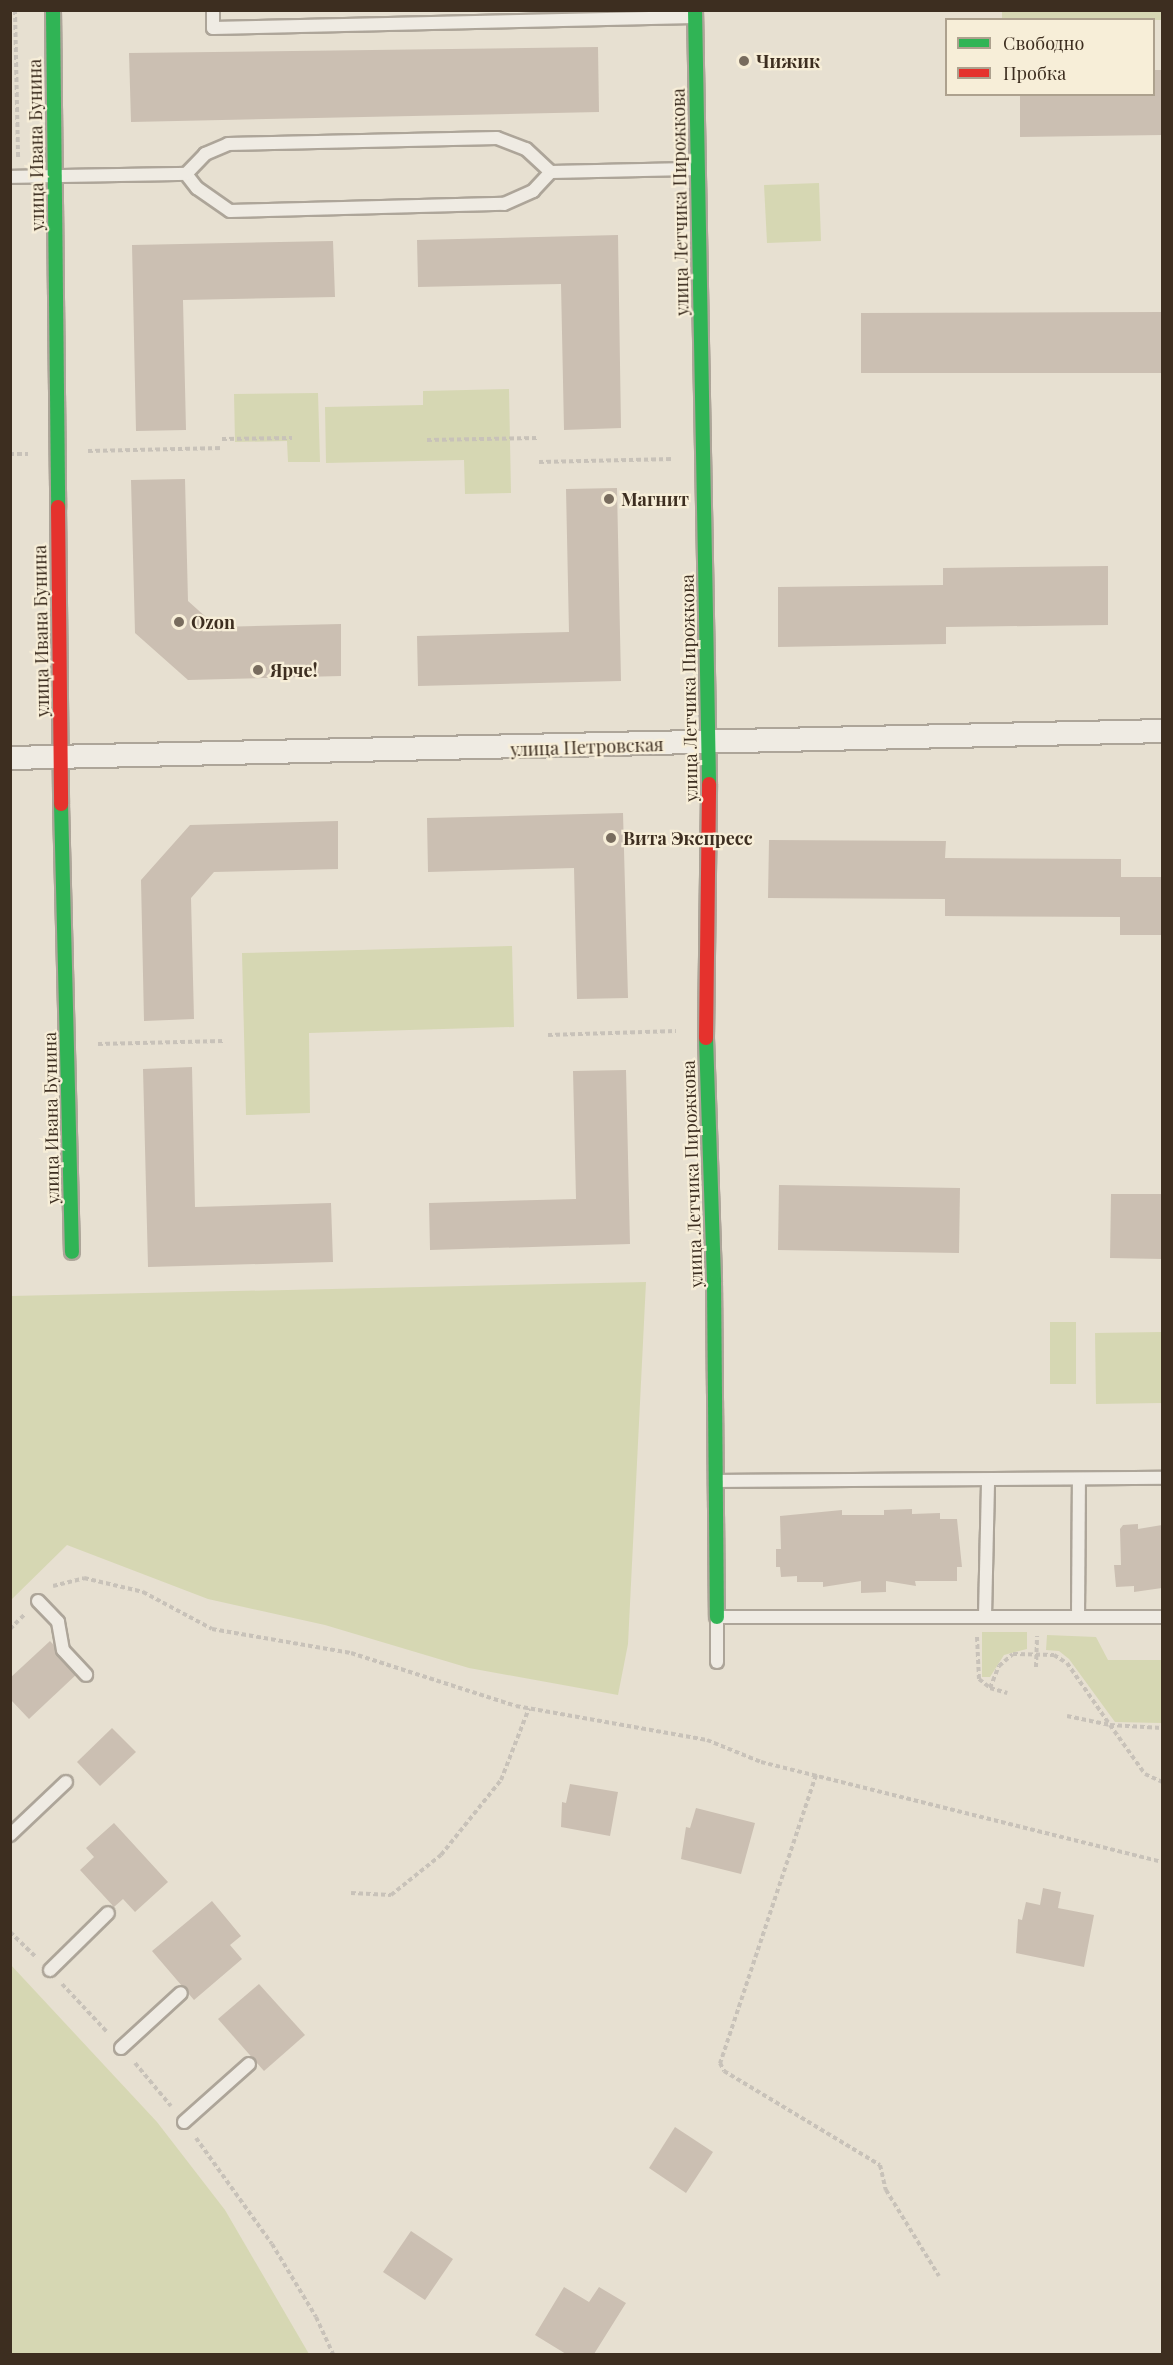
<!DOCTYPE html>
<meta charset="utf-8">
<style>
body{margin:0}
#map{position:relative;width:1173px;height:2365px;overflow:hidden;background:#e7e0d1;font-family:"Playfair Display",serif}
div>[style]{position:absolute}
.green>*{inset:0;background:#d6d7b3}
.building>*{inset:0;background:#cbbfb2}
.path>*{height:4px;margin-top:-2px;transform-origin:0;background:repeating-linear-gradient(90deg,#c8c2b9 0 4.5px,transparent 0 7.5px)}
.roads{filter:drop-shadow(2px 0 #ada599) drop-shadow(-2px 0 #ada599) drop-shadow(0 2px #ada599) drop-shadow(0 -2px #ada599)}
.lane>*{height:12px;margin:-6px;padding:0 6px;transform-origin:6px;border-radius:6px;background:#efebe3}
.street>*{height:22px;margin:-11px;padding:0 11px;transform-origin:11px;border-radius:11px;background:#efebe3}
.fast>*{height:14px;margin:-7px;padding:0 7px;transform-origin:7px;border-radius:7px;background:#30b455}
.jam>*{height:14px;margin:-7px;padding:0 7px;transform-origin:7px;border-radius:7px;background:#e5322d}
.dots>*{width:16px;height:16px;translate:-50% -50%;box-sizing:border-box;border:3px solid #f7eed8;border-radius:50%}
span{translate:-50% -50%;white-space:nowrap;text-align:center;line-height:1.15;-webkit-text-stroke:4.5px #f7eed8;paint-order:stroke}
.poi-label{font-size:18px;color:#3d2e20;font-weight:700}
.left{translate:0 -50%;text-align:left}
.street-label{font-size:18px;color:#3d2e20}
.frame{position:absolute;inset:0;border:12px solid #3d2e20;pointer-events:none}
.legend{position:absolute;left:945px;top:18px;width:210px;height:78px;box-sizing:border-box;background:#f7eed8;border:2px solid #ada18e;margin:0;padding:8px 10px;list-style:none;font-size:18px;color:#3d2e20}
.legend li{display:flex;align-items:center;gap:12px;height:30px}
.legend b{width:30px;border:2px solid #ada18e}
</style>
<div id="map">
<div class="green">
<div style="clip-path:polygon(1002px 11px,1162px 11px,1162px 20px,1002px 19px)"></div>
<div style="clip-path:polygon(819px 183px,821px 241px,767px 243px,764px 185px)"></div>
<div style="clip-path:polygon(509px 389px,511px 493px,465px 494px,464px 460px,326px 463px,325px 407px,423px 405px,423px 391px)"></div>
<div style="clip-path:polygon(318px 393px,320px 462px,288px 462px,287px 441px,235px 442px,234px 394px)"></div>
<div style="clip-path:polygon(512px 946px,514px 1027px,309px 1033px,310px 1113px,246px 1115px,242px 953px)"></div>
<div style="clip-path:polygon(646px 1282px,628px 1644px,618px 1695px,469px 1668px,325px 1625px,208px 1599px,67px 1545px,11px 1600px,11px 1296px)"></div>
<div style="clip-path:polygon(1050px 1322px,1076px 1322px,1076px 1384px,1050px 1384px)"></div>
<div style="clip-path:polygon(1162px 1332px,1162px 1403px,1096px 1404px,1095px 1333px)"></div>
<div style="clip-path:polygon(982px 1632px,1027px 1632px,1027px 1649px,1004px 1655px,990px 1677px,982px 1677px)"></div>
<div style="clip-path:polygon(1047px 1635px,1096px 1637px,1108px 1660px,1162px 1660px,1162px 1723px,1115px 1722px,1069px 1659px,1059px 1651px,1046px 1650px)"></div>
<div style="clip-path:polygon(10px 1964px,157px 2122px,225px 2210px,309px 2354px,11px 2354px)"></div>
</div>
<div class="building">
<div style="clip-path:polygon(598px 47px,599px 112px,131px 122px,129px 53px)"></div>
<div style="clip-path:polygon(1154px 70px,1162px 70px,1162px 135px,1020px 137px,1020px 94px,1154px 94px)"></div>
<div style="clip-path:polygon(618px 235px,621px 428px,564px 430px,561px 284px,418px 287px,417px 240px)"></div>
<div style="clip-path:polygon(333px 241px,335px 297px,183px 300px,186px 430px,136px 431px,132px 245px)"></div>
<div style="clip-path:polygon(1162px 312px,1162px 373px,861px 373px,861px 313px)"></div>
<div style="clip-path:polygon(185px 479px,188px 601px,217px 627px,341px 624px,341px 676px,188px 680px,135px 633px,131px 480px)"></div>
<div style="clip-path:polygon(617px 488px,621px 681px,418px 686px,417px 636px,569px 632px,566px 489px)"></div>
<div style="clip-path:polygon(1108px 566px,1108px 625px,946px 627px,946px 644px,778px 647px,778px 587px,943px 585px,943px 568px)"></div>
<div style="clip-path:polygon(623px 813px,628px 998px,577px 999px,574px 868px,428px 872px,427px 818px)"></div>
<div style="clip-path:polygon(338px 821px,338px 869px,214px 872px,191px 898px,194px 1019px,144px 1021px,141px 880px,190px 825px)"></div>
<div style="clip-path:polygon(769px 840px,946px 841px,945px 858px,1121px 859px,1121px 877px,1162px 877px,1162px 935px,1120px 935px,1120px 917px,945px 916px,945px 899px,768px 898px)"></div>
<div style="clip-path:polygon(192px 1067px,195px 1207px,331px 1203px,333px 1262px,148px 1267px,143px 1069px)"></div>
<div style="clip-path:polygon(626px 1070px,630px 1244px,430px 1250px,429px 1203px,576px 1199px,573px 1071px)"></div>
<div style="clip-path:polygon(779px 1185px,960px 1188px,959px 1253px,778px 1250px)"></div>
<div style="clip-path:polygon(1111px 1194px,1162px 1194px,1162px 1259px,1110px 1258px)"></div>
<div style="clip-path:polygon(912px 1509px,912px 1514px,940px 1513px,940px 1519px,957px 1519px,962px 1567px,957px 1567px,957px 1581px,915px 1581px,916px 1586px,886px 1581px,886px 1592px,861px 1593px,861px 1581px,823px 1587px,823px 1582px,797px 1582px,797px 1576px,781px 1577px,780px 1567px,776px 1567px,776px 1549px,781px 1549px,780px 1516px,842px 1510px,842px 1515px,884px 1515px,884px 1510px)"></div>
<div style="clip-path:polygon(1138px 1524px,1138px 1529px,1162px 1525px,1162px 1588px,1134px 1592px,1134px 1586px,1116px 1587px,1114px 1565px,1121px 1565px,1120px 1529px,1123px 1525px)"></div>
<div style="clip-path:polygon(50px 1641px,79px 1672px,29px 1719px,10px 1699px,10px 1678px)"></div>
<div style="clip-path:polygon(112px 1728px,136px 1752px,100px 1786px,77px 1762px)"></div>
<div style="clip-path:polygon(570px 1784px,618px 1792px,610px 1836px,561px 1827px,562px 1802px,566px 1803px)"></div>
<div style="clip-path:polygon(696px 1808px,755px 1823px,741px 1874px,681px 1859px,686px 1827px,690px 1828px)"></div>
<div style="clip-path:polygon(114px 1823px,168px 1882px,135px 1912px,123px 1899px,114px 1907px,80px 1870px,94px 1857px,86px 1848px)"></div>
<div style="clip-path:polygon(1043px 1888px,1061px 1892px,1058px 1908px,1094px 1915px,1084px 1967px,1016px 1953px,1018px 1919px,1022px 1920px,1026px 1902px,1040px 1905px)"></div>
<div style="clip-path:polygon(212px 1901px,241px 1936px,230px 1945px,242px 1959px,194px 2000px,152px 1951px)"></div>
<div style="clip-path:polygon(259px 1984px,305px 2035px,264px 2071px,218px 2019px)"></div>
<div style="clip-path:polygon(675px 2127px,713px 2152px,686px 2193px,649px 2168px)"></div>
<div style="clip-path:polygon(411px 2231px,453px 2259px,425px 2300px,383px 2272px)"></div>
<div style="clip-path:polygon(564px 2287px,589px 2302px,599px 2287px,626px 2303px,594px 2354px,566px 2354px,535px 2335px)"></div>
</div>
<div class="path">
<div style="left:15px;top:10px;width:148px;rotate:88.8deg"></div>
<div style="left:222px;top:439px;width:70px;rotate:-0.8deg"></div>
<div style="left:427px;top:440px;width:111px;rotate:-1deg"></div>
<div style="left:88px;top:451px;width:135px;rotate:-1.3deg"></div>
<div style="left:10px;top:454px;width:18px"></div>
<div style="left:539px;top:462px;width:134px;rotate:-1.3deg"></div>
<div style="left:548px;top:1035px;width:128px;rotate:-1.8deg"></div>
<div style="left:98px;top:1044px;width:125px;rotate:-1.4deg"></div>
<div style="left:53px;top:1586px;width:32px;rotate:-14deg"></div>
<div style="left:84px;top:1578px;width:61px;rotate:13.3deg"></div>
<div style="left:143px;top:1592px;width:78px;rotate:28.2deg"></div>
<div style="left:212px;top:1629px;width:141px;rotate:9.8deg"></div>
<div style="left:351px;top:1653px;width:173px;rotate:17.8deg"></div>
<div style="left:516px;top:1706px;width:194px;rotate:10.1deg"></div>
<div style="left:707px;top:1740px;width:58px;rotate:22.2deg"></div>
<div style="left:761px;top:1762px;width:413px;rotate:14deg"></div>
<div style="left:10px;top:1629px;width:20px;rotate:-45deg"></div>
<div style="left:977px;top:1637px;width:42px;rotate:87.3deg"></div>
<div style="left:979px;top:1679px;width:14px;rotate:39deg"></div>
<div style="left:990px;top:1688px;width:18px;rotate:16deg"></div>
<div style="left:1036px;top:1667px;width:31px;rotate:-88deg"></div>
<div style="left:990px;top:1688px;width:24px;rotate:-68deg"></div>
<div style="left:999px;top:1666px;width:18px;rotate:-41deg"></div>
<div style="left:1013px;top:1654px;width:41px;rotate:1.4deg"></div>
<div style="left:1054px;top:1655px;width:15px;rotate:32deg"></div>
<div style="left:1067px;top:1663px;width:75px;rotate:55.3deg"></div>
<div style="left:1110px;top:1725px;width:52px;rotate:3.3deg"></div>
<div style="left:1067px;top:1716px;width:44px;rotate:11.8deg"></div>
<div style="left:1110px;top:1725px;width:60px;rotate:54.5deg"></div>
<div style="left:1145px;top:1774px;width:19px;rotate:25deg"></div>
<div style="left:816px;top:1775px;width:304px;rotate:108.4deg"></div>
<div style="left:720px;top:2063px;width:9px;rotate:63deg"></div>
<div style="left:724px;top:2071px;width:182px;rotate:31.1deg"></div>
<div style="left:880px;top:2165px;width:26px;rotate:77deg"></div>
<div style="left:886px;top:2190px;width:101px;rotate:58.4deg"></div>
<div style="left:351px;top:1893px;width:40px;rotate:2.9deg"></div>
<div style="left:391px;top:1895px;width:64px;rotate:-38.7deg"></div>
<div style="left:441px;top:1855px;width:96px;rotate:-51.3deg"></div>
<div style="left:501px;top:1780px;width:77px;rotate:-68.7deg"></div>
<div style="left:10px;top:1932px;width:36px;rotate:44deg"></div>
<div style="left:62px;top:1984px;width:67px;rotate:46.8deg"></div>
<div style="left:135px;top:2063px;width:56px;rotate:50.1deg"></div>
<div style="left:196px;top:2138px;width:130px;rotate:54.4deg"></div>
<div style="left:272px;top:2244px;width:85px;rotate:58.9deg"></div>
<div style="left:316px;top:2317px;width:41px;rotate:65.3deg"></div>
</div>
<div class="roads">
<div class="lane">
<div style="left:213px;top:10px;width:18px;rotate:90deg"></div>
<div style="left:213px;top:28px;width:481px;rotate:-1.3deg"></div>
<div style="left:186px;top:174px;width:18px;rotate:52deg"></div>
<div style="left:197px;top:188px;width:40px;rotate:34.9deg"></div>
<div style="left:230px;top:211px;width:274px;rotate:-1.5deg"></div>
<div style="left:504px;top:204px;width:32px;rotate:-24deg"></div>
<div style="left:533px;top:191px;width:26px;rotate:-47deg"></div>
<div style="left:551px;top:172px;width:145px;rotate:-1.2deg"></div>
<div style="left:186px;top:174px;width:28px;rotate:-46deg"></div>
<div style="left:205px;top:154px;width:25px;rotate:-23deg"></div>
<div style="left:228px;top:144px;width:269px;rotate:-1.3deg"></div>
<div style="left:497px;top:138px;width:31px;rotate:21deg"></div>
<div style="left:526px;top:149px;width:34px;rotate:43deg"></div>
<div style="left:10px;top:177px;width:176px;rotate:-1deg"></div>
<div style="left:718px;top:1481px;width:444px;rotate:-0.4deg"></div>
<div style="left:38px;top:1601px;width:29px;rotate:46deg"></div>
<div style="left:58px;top:1622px;width:28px;rotate:80deg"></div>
<div style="left:63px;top:1650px;width:34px;rotate:47deg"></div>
<div style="left:985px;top:1616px;width:135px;rotate:-88.7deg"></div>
<div style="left:1078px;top:1616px;width:136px;rotate:-89.6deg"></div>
<div style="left:717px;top:1662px;width:45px;rotate:-90deg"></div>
<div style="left:717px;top:1617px;width:445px"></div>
<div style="left:10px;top:1835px;width:77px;rotate:-43.4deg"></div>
<div style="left:50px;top:1970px;width:81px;rotate:-44.5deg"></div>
<div style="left:121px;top:2048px;width:81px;rotate:-42.5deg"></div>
<div style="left:184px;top:2122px;width:87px;rotate:-41.7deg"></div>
</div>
<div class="street">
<div style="left:10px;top:758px;width:1152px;rotate:-1.34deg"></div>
</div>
<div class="fast">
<div style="left:53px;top:10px;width:497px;rotate:89.4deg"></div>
<div style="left:695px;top:10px;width:774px;rotate:88.96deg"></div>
<div style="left:61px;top:804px;width:448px;rotate:88.6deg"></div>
<div style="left:706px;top:1038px;width:244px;rotate:88.1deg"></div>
<div style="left:714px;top:1282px;width:335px;rotate:89.5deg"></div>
</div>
<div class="jam">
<div style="left:58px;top:507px;width:297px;rotate:89.4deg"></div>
<div style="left:706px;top:1038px;width:254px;rotate:-89.3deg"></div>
</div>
</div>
<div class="dots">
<div style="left:744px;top:61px;background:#786c5e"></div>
<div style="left:609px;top:499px;background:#786c5e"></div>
<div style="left:179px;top:622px;background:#786c5e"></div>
<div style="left:258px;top:670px;background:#786c5e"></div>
<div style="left:611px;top:838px;background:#786c5e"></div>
</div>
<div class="poi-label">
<span class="left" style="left:756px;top:61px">Чижик</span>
<span class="left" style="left:621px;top:499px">Магнит</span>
<span class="left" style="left:191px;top:622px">Ozon</span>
<span class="left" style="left:270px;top:670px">Ярче!</span>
<span class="left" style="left:623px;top:838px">Вита Экспресс</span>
</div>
<div class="street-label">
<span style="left:36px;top:145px;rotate:-91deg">улица Ивана Бунина</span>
<span style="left:680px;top:202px;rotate:-91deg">улица Летчика Пирожкова</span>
<span style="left:41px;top:631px;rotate:-91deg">улица Ивана Бунина</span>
<span style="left:689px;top:688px;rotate:-91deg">улица Летчика Пирожкова</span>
<span style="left:587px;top:747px;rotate:-2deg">улица Петровская</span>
<span style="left:51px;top:1118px;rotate:-91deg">улица Ивана Бунина</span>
<span style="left:692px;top:1174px;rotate:-92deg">улица Летчика Пирожкова</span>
</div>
<div class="frame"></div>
<ul class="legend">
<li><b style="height:8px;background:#30b455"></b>Свободно</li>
<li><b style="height:8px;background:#e5322d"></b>Пробка</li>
</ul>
</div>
